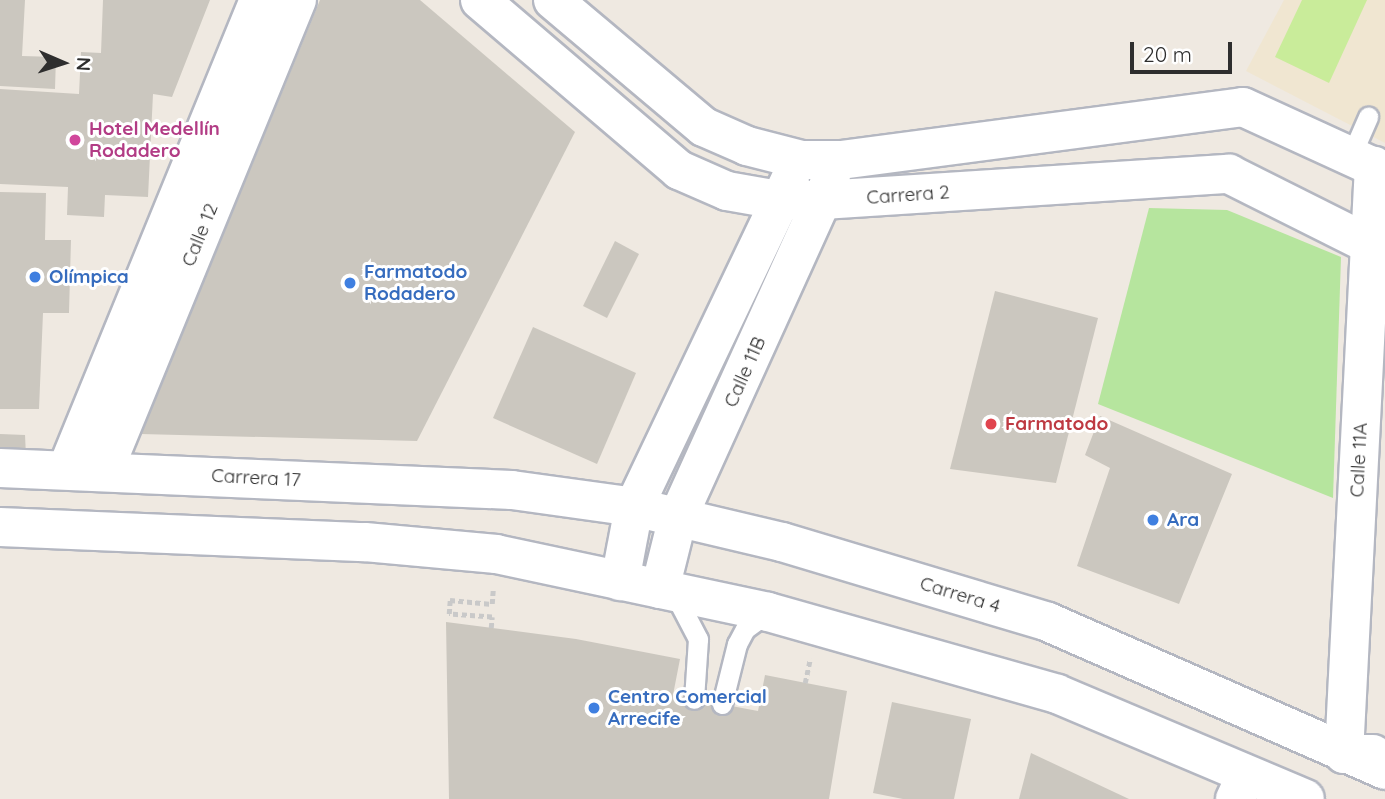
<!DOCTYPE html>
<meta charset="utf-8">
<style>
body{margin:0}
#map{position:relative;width:1385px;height:799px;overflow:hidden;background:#efe9e1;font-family:Quicksand,sans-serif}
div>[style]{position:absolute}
.education>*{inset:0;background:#f0e6d1}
.green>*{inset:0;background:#b6e59e}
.pitch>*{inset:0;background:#c9ec9a}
.building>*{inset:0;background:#cbc7bf}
.path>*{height:4.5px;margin-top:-2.25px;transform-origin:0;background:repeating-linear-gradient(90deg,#c9c9c9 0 5px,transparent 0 8.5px)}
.roads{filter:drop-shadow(2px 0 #b4b7c1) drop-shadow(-2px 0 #b4b7c1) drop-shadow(0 2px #b4b7c1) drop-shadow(0 -2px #b4b7c1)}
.lane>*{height:19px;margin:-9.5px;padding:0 9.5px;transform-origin:9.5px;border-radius:9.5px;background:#fff}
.street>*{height:38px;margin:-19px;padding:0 19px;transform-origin:19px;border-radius:19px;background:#fff}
.secondary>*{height:38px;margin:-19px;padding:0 19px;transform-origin:19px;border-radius:19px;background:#fff}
.dots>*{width:19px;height:19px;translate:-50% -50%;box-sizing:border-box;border:4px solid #fff;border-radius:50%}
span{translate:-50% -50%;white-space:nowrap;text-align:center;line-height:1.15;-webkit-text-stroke:6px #fff;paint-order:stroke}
.hotel-label{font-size:19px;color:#b23c85;font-weight:700}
.left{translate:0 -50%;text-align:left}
.street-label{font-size:19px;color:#2e2e2e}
.shop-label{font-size:19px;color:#366cbe;font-weight:700}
.health-label{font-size:19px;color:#be3a42;font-weight:700}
.north{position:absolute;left:28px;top:28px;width:70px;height:70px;-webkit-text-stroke:5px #fff;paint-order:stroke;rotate:93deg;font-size:19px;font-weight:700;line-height:28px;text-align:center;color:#2e2e2e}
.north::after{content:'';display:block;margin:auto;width:24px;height:32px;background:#2e2e2e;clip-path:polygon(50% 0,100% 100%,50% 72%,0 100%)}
.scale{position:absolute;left:1130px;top:42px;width:102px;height:32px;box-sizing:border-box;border:4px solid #2e2e2e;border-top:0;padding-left:9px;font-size:21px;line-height:24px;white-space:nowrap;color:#2e2e2e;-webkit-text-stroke:5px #fff;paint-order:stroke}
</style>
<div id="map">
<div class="education">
<div style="clip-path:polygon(1284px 0,1385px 0,1385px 143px,1246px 71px)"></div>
</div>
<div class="green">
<div style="clip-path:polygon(1149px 208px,1227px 210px,1341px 257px,1333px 498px,1098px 404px)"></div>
</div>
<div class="pitch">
<div style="clip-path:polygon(1302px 0,1367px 0,1329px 83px,1275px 57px)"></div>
</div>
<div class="building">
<div style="clip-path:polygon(0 0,25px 0,22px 56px,56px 57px,55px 89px,0 86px)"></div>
<div style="clip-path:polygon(103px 0,210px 0,172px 97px,153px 94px,148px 197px,105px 195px,104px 217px,67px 215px,68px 187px,0 184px,0 89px,79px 94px,81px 52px,101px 53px)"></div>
<div style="clip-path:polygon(320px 0,420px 0,575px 132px,417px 441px,141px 434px)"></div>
<div style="clip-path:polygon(0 192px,46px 193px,45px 240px,71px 240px,69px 313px,43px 313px,39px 409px,0 409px)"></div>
<div style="clip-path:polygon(615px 241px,639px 254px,607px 318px,583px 306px)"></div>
<div style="clip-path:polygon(995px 291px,1098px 318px,1056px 483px,950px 469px)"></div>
<div style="clip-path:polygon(533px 327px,636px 373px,597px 464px,493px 418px)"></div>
<div style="clip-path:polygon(1100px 416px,1232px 474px,1179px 604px,1077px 566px,1110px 468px,1085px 455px)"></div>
<div style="clip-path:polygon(0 434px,25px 435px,26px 456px,0 455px)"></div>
<div style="clip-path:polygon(446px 622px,576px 639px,680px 659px,673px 695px,758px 711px,765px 675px,847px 691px,829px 799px,449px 799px)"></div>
<div style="clip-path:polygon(892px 702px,971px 719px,954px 799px,903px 799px,873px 793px)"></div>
<div style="clip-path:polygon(1031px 753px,1129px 799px,1019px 799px)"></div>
</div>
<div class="path">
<div style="left:491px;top:628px;width:11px;rotate:-85deg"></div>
<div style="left:492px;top:617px;width:43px;rotate:-176deg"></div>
<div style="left:449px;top:614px;width:14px;rotate:-86deg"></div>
<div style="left:450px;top:600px;width:42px;rotate:5.4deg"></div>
<div style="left:492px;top:604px;width:14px;rotate:-86deg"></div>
<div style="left:805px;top:683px;width:25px;rotate:-78deg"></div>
</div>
<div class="roads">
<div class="lane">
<div style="left:1351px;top:156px;width:43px;rotate:-66.4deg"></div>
<div style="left:674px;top:593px;width:52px;rotate:62.4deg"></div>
<div style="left:698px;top:639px;width:60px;rotate:93.8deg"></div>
<div style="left:722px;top:704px;width:62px;rotate:-76deg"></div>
<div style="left:737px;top:644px;width:17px;rotate:-62deg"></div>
<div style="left:745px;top:629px;width:27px;rotate:-36deg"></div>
</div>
<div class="street">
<div style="left:67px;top:469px;width:507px;rotate:-67.74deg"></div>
<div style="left:104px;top:470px;width:508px;rotate:-67.68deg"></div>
<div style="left:1373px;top:754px;width:29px;rotate:180deg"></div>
<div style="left:1344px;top:754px;width:589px;rotate:-87.08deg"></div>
<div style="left:1235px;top:799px;width:26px;rotate:-65deg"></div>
</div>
<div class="secondary">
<div style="left:480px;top:0;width:262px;rotate:40.5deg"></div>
<div style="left:679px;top:170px;width:52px;rotate:23.6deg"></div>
<div style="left:727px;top:191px;width:52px;rotate:10deg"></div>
<div style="left:778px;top:200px;width:44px"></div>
<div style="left:822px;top:200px;width:408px;rotate:-3.7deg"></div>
<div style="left:1229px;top:174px;width:174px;rotate:26.6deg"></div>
<div style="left:553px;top:0;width:197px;rotate:40.1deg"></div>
<div style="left:704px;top:127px;width:47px;rotate:23.8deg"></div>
<div style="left:747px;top:146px;width:57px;rotate:14.3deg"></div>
<div style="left:802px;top:160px;width:39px"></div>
<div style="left:841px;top:160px;width:405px;rotate:-7.5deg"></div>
<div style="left:1243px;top:107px;width:156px;rotate:24.6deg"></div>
<div style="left:0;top:468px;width:512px;rotate:2.46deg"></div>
<div style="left:512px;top:490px;width:123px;rotate:7.9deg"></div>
<div style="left:634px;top:507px;width:152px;rotate:13.3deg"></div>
<div style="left:782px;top:542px;width:278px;rotate:16.7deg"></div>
<div style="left:1048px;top:622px;width:368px;rotate:23.7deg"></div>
<div style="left:0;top:527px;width:365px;rotate:2.4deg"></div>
<div style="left:365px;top:542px;width:132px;rotate:5.2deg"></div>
<div style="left:496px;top:554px;width:278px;rotate:12deg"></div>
<div style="left:768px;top:612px;width:300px;rotate:15.8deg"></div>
<div style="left:1057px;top:694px;width:269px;rotate:22.9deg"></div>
<div style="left:620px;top:581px;width:75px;rotate:-79.3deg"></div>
<div style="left:634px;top:507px;width:362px;rotate:-64.5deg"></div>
<div style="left:660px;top:589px;width:74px;rotate:-76deg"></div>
<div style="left:678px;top:517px;width:370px;rotate:-65.6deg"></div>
</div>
</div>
<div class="dots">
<div style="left:75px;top:140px;background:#d1479c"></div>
<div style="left:35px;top:277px;background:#3f7fe0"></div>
<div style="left:350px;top:283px;background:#3f7fe0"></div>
<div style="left:991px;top:424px;background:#e0444e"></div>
<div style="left:1153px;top:520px;background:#3f7fe0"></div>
<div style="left:594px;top:708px;background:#3f7fe0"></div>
</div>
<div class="hotel-label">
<span class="left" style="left:89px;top:140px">Hotel Medellín<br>Rodadero</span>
</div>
<div class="street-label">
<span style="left:908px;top:195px;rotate:-4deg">Carrera 2</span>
<span style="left:200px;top:235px;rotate:-68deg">Calle 12</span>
<span style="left:745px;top:372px;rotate:-66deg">Calle 11B</span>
<span style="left:1359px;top:460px;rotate:-87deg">Calle 11A</span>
<span style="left:256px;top:478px;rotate:3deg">Carrera 17</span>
<span style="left:960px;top:595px;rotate:17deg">Carrera 4</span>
</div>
<div class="shop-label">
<span class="left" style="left:364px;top:283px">Farmatodo<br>Rodadero</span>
<span class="left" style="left:49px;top:277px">Olímpica</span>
<span class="left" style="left:1167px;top:520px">Ara</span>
<span class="left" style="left:608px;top:708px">Centro Comercial<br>Arrecife</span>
</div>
<div class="health-label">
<span class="left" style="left:1005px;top:424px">Farmatodo</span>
</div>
<div class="north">N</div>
<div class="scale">20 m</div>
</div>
